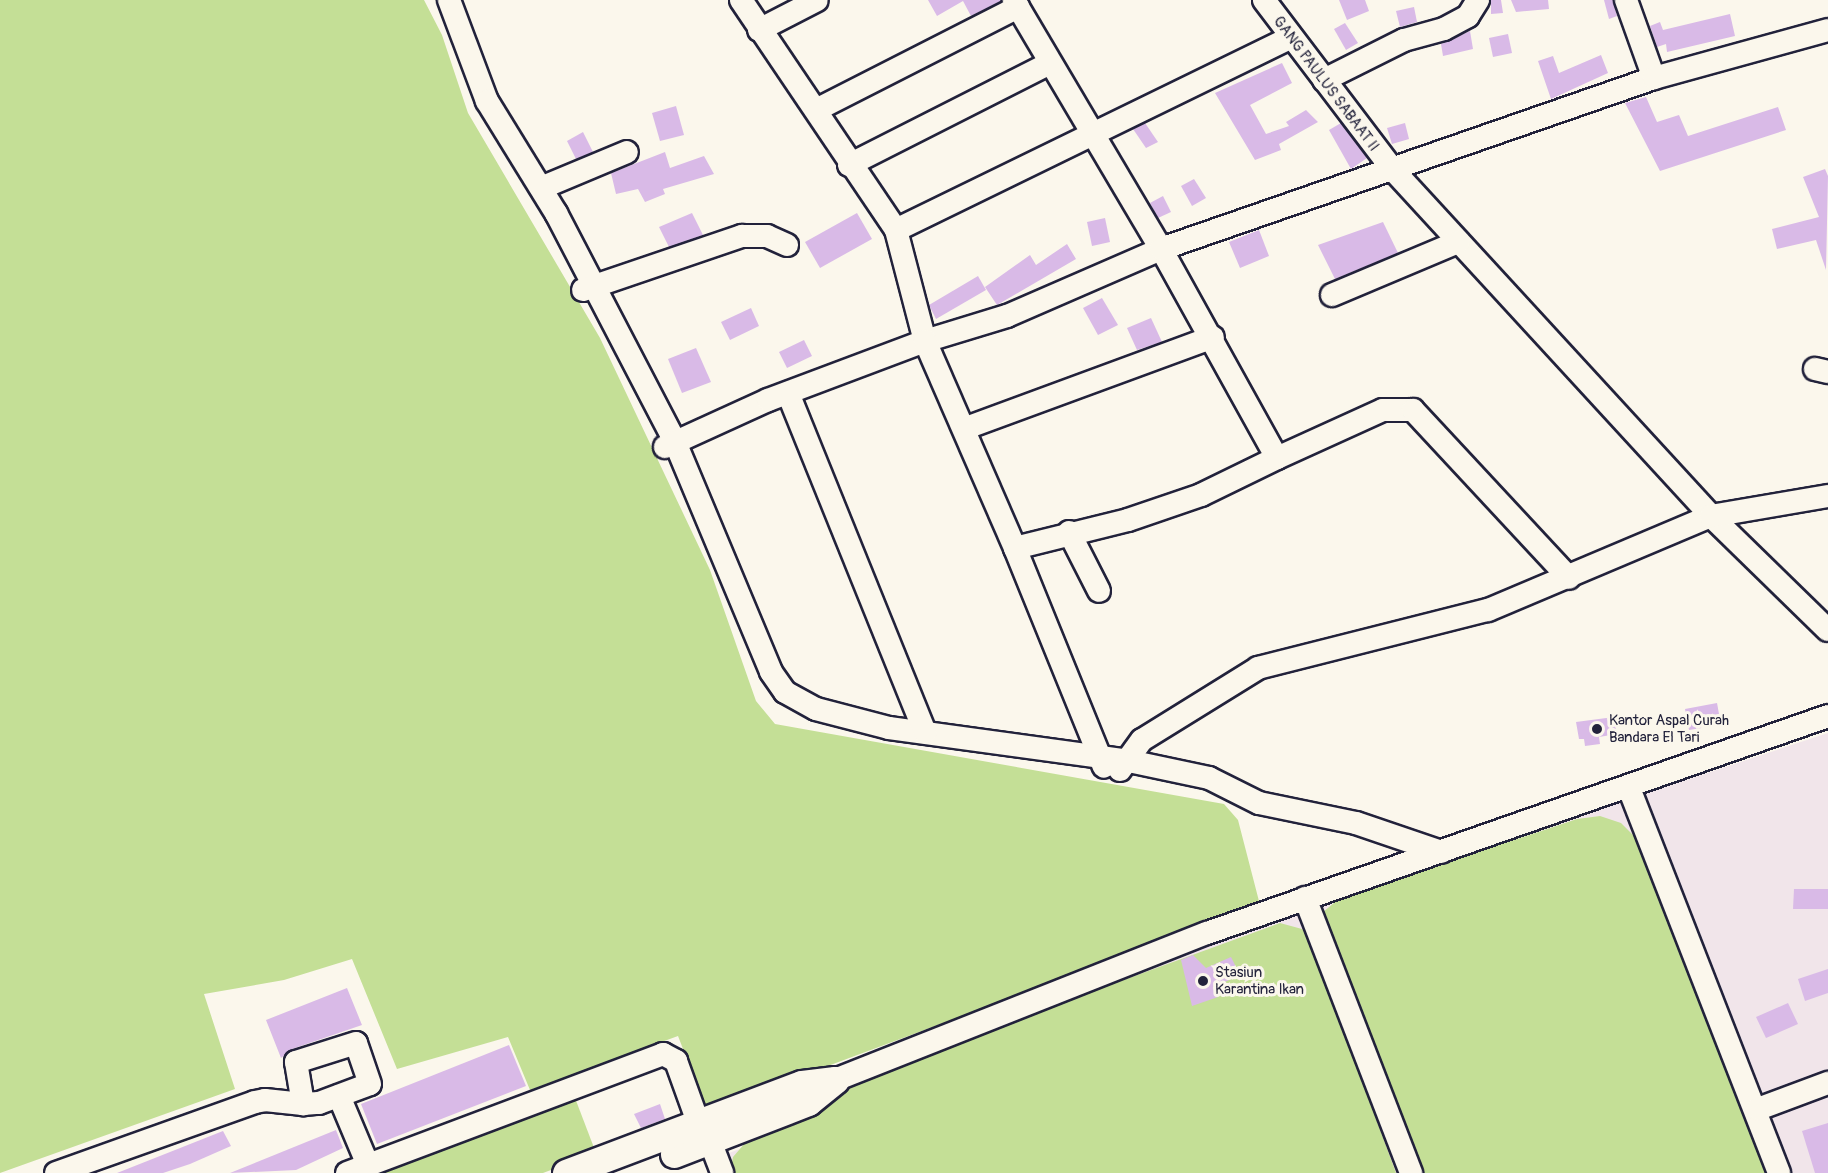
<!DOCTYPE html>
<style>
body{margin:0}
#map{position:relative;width:1828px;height:1173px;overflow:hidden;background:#fbf7ec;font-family:Pangolin,sans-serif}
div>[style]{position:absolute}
.built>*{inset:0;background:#f1e5ea}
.green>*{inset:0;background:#c4df96}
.building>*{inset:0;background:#d9bae7}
.roads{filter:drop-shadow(2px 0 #22223b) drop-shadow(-2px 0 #22223b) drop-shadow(0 2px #22223b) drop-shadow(0 -2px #22223b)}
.minor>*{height:22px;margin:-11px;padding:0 11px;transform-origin:11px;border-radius:11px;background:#fbf7ec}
.major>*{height:27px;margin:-13.5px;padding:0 13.5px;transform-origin:13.5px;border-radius:13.5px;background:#fbf7ec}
.dots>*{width:16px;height:16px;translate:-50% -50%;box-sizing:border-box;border:3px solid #fbf7ec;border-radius:50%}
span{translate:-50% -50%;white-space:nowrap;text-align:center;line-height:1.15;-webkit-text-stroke:6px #fbf7ec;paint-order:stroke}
.street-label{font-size:15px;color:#22223b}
.poi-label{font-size:15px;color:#22223b}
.left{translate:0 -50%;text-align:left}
</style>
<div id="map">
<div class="built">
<div style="clip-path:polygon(1828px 733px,1828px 1173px,737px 1173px,729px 1153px,817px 1120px,887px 1066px,1318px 902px)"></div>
</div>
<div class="green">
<div style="clip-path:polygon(0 0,424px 0,442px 35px,468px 113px,600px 338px,710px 570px,756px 701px,775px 724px,1224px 804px,1238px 820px,1260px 905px,707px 1111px,678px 1036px,530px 1090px,508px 1037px,397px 1069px,352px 959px,284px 980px,204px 994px,235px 1089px,0 1173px)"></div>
<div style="clip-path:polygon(1600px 816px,1621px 823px,1637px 839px,1769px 1173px,1413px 1173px,1321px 920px,1323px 912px,1340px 898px,1577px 819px)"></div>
<div style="clip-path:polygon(1280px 923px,1302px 929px,1311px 942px,1396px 1173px,730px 1173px,733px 1157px,745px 1143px,813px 1116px,868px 1073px)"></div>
<div style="clip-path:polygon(575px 1098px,596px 1153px,543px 1173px,369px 1173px)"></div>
</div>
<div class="building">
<div style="clip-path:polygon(928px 0,1001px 0,1001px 1px,971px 16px,963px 1px,937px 16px)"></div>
<div style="clip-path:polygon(1339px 0,1365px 0,1369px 11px,1347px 20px)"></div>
<div style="clip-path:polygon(1491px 0,1501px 0,1503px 13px,1491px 14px)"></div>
<div style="clip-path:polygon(1511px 0,1548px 0,1549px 9px,1516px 12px)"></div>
<div style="clip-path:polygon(1604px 0,1613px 0,1617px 16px,1609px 19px)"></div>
<div style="clip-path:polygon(1414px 7px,1417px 22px,1400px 27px,1396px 11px)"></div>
<div style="clip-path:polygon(1730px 14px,1735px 36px,1667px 52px,1666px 44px,1657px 47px,1650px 26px,1660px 22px,1663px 30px)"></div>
<div style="clip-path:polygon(1345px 23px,1358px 43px,1346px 50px,1334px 29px)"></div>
<div style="clip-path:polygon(1470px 31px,1473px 49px,1443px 56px,1441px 44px)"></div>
<div style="clip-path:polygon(1508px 34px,1512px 53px,1493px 57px,1489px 38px)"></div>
<div style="clip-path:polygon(1601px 55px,1608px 73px,1551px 99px,1538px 61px,1553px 56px,1559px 73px)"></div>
<div style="clip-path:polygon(1282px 63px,1292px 83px,1250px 105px,1266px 134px,1289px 126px,1286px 122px,1306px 110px,1318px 122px,1279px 144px,1281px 150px,1255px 160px,1215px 93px)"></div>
<div style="clip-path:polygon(1646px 97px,1657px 122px,1679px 115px,1688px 136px,1778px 107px,1786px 130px,1660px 171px,1625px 103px)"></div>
<div style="clip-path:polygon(676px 106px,684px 135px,660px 141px,652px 113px)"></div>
<div style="clip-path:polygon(1145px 123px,1158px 142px,1146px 148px,1133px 129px)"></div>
<div style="clip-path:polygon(1341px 123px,1367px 158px,1351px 169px,1329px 130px)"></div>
<div style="clip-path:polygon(1405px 123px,1409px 139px,1392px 144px,1387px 128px)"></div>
<div style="clip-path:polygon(583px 132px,593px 152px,576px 159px,567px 141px)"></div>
<div style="clip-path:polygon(665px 152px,670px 168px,704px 156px,714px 174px,663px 189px,665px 194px,645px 202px,638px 189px,616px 194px,611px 173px)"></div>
<div style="clip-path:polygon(1825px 169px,1828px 176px,1826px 270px,1816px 240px,1777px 249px,1772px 229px,1819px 217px,1803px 177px)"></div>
<div style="clip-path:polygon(1194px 179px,1206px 198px,1192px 206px,1181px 186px)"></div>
<div style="clip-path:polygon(1163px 196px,1171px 212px,1158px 218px,1150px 203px)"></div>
<div style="clip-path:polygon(692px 213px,703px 235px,669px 247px,659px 227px)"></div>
<div style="clip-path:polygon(857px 213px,872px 239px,820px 268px,805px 242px)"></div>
<div style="clip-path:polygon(1105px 218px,1110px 242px,1092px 246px,1087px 222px)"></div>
<div style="clip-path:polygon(1383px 222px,1398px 253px,1335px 279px,1318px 245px)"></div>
<div style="clip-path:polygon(1259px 230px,1269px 256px,1240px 268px,1229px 242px)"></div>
<div style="clip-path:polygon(1067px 244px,1076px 259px,997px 305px,985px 287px,1030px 255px,1036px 265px)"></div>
<div style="clip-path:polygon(978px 276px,986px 290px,936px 319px,929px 305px)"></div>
<div style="clip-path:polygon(1102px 298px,1118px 325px,1098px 335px,1083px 308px)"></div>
<div style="clip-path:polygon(751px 308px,759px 326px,730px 340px,721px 322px)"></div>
<div style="clip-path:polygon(1151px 318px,1162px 342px,1137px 350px,1127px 328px)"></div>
<div style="clip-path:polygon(804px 340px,812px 356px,787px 368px,779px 352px)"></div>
<div style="clip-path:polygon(696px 348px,711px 382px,682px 393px,668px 359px)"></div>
<div style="clip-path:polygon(1717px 703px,1721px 725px,1689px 730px,1685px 709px)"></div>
<div style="clip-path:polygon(1614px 717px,1617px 734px,1599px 737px,1600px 744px,1585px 746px,1584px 739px,1579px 739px,1576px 722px)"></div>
<div style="clip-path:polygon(1794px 889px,1828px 889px,1828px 909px,1793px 909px)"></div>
<div style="clip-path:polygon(1193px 955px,1206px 968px,1231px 957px,1240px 975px,1214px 987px,1218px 997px,1192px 1006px,1181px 960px)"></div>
<div style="clip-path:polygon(1828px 969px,1828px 993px,1805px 1001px,1798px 979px)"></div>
<div style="clip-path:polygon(347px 988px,362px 1025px,292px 1049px,281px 1058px,266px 1020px)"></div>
<div style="clip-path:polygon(1788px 1003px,1798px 1024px,1766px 1038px,1756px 1017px)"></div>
<div style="clip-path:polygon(509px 1045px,526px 1086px,377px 1144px,361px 1104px)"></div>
<div style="clip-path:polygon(660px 1104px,665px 1119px,641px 1128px,634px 1114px)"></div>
<div style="clip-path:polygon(1828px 1123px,1828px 1173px,1815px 1173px,1802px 1131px)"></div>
<div style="clip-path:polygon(336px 1130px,343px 1148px,296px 1170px,230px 1173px)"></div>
<div style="clip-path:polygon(223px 1131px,231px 1146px,190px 1164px,163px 1173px,117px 1173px)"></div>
</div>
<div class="roads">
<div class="minor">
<div style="left:449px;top:0;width:108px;rotate:69.4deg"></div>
<div style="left:487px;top:101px;width:132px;rotate:58.4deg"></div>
<div style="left:556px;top:213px;width:258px;rotate:62.5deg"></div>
<div style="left:675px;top:442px;width:249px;rotate:67.3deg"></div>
<div style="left:771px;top:672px;width:24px;rotate:55deg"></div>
<div style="left:785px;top:692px;width:35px;rotate:29deg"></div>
<div style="left:816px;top:709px;width:75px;rotate:14.6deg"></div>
<div style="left:889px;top:728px;width:237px;rotate:7.8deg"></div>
<div style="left:1124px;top:760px;width:87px;rotate:12deg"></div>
<div style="left:1209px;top:778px;width:56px;rotate:26.6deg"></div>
<div style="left:1259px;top:803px;width:99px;rotate:11.7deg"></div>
<div style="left:1356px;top:823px;width:90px;rotate:18.8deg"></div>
<div style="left:741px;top:0;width:277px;rotate:56deg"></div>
<div style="left:896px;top:230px;width:115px;rotate:75.4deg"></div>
<div style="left:925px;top:341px;width:86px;rotate:-17deg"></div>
<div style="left:1007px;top:316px;width:168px;rotate:-23.5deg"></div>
<div style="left:1161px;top:249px;width:289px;rotate:-120.6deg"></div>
<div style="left:1264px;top:0;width:215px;rotate:52.8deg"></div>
<div style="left:1394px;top:171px;width:469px;rotate:47.4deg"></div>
<div style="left:1711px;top:516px;width:163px;rotate:44.3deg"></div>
<div style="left:1626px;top:0;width:83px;rotate:70.3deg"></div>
<div style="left:759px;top:30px;width:65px;rotate:-27.3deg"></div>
<div style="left:1324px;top:80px;width:89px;rotate:-26.6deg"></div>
<div style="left:1404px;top:40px;width:41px;rotate:-15.4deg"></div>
<div style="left:1444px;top:29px;width:27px;rotate:-28deg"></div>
<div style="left:1468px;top:16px;width:19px;rotate:-58deg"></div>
<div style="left:816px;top:110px;width:227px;rotate:-27deg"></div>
<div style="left:849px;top:165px;width:225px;rotate:-26.9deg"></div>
<div style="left:541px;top:188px;width:93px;rotate:-22.7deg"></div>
<div style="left:896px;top:230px;width:440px;rotate:-26deg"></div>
<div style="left:583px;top:290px;width:168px;rotate:-18.8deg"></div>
<div style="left:742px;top:236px;width:25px"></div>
<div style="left:767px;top:236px;width:22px;rotate:24deg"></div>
<div style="left:1332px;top:295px;width:137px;rotate:-22.8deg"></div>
<div style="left:1815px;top:369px;width:13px;rotate:13deg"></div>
<div style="left:788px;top:393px;width:366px;rotate:68deg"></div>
<div style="left:966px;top:428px;width:263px;rotate:-20.2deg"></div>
<div style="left:665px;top:447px;width:113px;rotate:-24.5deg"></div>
<div style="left:768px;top:400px;width:168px;rotate:-20.6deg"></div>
<div style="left:925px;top:341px;width:226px;rotate:66.5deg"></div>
<div style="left:1015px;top:548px;width:116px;rotate:-13.9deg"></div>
<div style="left:1128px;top:520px;width:77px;rotate:-18.9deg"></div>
<div style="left:1201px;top:495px;width:85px;rotate:-26deg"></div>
<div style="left:1277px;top:458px;width:239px;rotate:-119deg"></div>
<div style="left:1161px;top:249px;width:522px;rotate:-19.13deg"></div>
<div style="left:1654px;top:78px;width:180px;rotate:-15.4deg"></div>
<div style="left:1277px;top:458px;width:116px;rotate:-24.4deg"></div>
<div style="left:1383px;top:410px;width:30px"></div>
<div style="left:1413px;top:410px;width:229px;rotate:47.1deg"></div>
<div style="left:1069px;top:532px;width:66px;rotate:63deg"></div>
<div style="left:1015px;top:548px;width:236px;rotate:67.9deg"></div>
<div style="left:1120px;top:770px;width:37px;rotate:-54deg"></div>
<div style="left:1142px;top:740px;width:137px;rotate:-31.8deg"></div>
<div style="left:1258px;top:668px;width:237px;rotate:-14.2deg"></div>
<div style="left:1488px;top:610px;width:242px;rotate:-22.9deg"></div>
<div style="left:1711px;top:516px;width:119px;rotate:-9.7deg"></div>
<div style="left:1629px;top:788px;width:413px;rotate:68.7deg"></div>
<div style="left:1305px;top:898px;width:295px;rotate:68.9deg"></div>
<div style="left:835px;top:1080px;width:400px;rotate:-21.6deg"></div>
<div style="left:1207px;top:933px;width:658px;rotate:-19.26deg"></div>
<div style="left:339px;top:1096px;width:75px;rotate:67.2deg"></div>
<div style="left:1758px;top:1109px;width:75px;rotate:-20.4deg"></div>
<div style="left:710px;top:1141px;width:34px;rotate:69deg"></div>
<div style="left:56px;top:1173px;width:211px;rotate:-19.6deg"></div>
<div style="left:255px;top:1102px;width:10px;rotate:-11deg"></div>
<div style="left:265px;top:1100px;width:38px;rotate:6deg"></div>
<div style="left:303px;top:1104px;width:16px;rotate:-4deg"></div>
<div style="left:319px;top:1103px;width:54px;rotate:-20.4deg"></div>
<div style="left:370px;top:1084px;width:43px;rotate:-108.9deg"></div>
<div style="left:356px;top:1043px;width:63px;rotate:162.4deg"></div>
<div style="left:296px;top:1062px;width:43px;rotate:80.5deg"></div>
<div style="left:347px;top:1173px;width:338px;rotate:-20.6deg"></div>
<div style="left:663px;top:1054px;width:15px;rotate:28deg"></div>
<div style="left:676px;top:1061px;width:68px;rotate:70.2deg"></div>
</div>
<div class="major">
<div style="left:674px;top:1154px;width:144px;rotate:-21.2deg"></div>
<div style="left:808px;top:1102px;width:35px;rotate:-39deg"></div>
<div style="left:566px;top:1173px;width:252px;rotate:-20.7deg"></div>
<div style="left:802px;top:1084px;width:33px;rotate:-7deg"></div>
</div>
</div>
<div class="dots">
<div style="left:1597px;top:729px;background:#22223b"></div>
<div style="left:1203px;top:981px;background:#22223b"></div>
</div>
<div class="street-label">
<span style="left:1326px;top:84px;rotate:53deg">GANG PAULUS SABAAT II</span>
</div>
<div class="poi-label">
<span class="left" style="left:1609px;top:729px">Kantor Aspal Curah<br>Bandara El Tari</span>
<span class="left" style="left:1215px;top:981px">Stasiun<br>Karantina Ikan</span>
</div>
</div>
